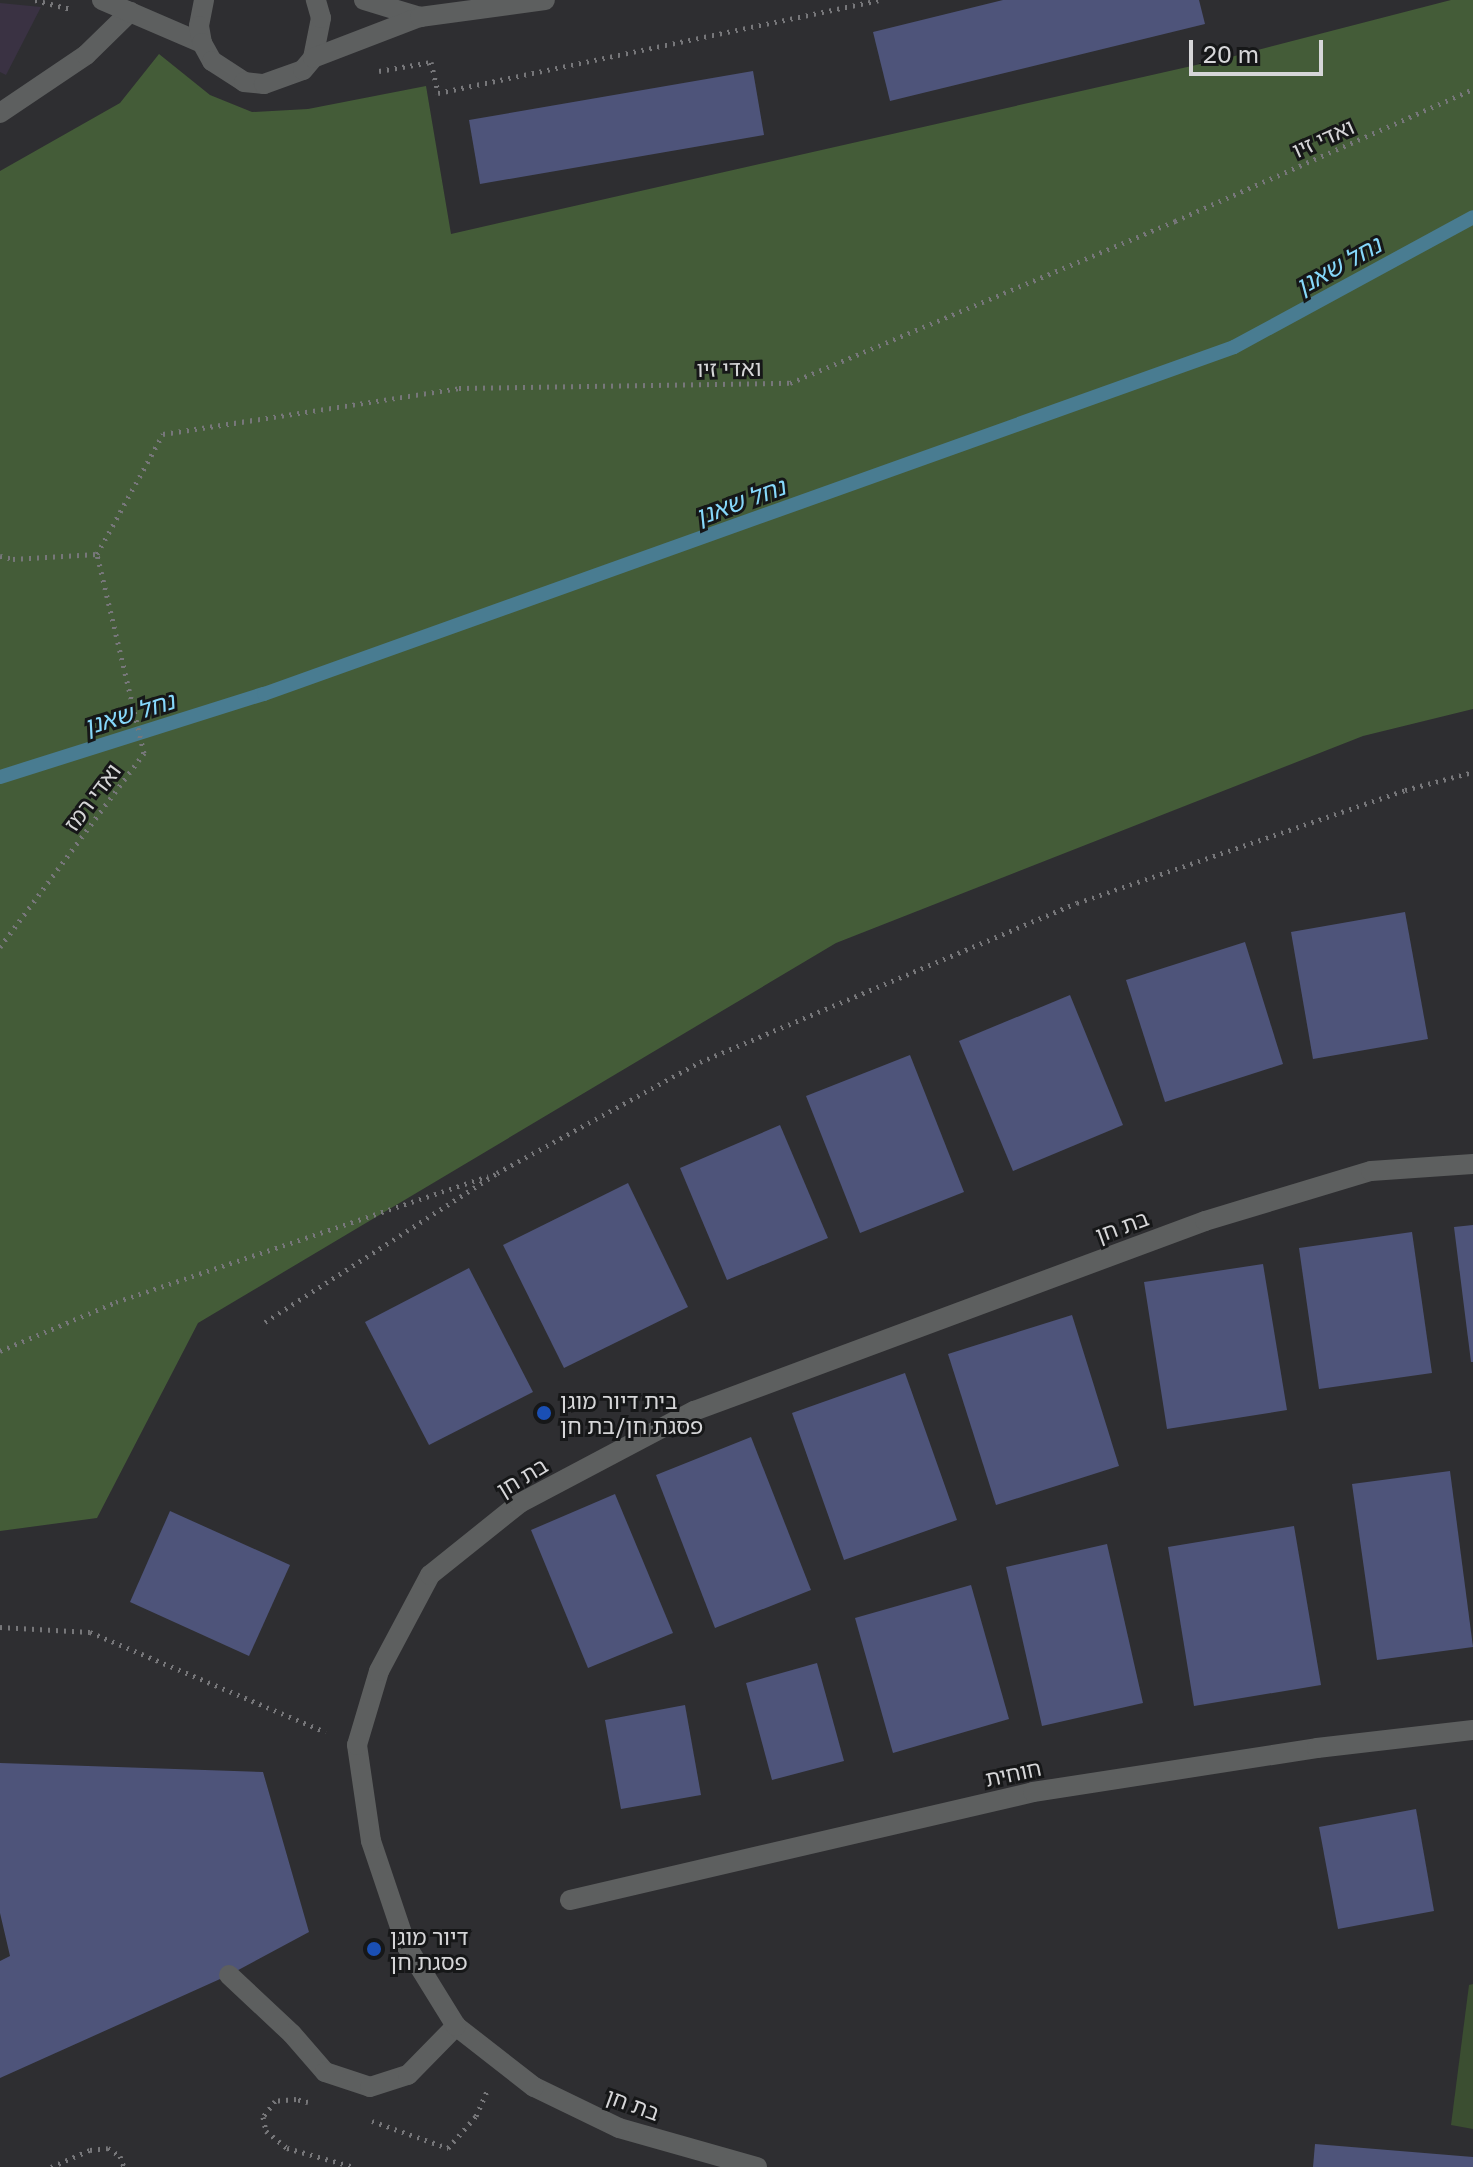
<!DOCTYPE html>
<meta charset="utf-8">
<style>
body{margin:0}
#map{position:relative;width:1473px;height:2167px;overflow:hidden;background:#2e2e31;font-family:"Golos Text","Noto Sans Hebrew",sans-serif}
div>[style]{position:absolute}
.education>*{inset:0;background:#3a3243}
.green>*{inset:0;background:#3b4e31}
.forest>*{inset:0;background:#445c38}
.stream>*{height:14px;margin:-7px;padding:0 7px;transform-origin:7px;border-radius:7px;background:#497c91}
.building>*{inset:0;background:#4e547a}
.path>*{height:5px;margin-top:-2.5px;transform-origin:0;background:repeating-linear-gradient(90deg,#77777a 0 2px,transparent 0 8px)}
.lane>*{height:20px;margin:-10px;padding:0 10px;transform-origin:10px;border-radius:10px;background:#5d5f5f}
.street>*{height:20px;margin:-10px;padding:0 10px;transform-origin:10px;border-radius:10px;background:#5d5f5f}
.dots>*{width:22px;height:22px;translate:-50% -50%;box-sizing:border-box;border:4px solid #161718;border-radius:50%}
span{translate:-50% -50%;white-space:nowrap;text-align:center;line-height:1.15;-webkit-text-stroke:6px #161718;paint-order:stroke}
.street-label{font-size:22px;color:#d6d6d8}
.poi-label{font-size:22px;color:#d6d6d8}
.left{translate:0 -50%;text-align:left}
.water-label{font-size:24px;color:#86d8fb;font-style:italic}
.scale{position:absolute;left:1189px;top:40px;width:134px;height:36px;box-sizing:border-box;border:4px solid #d6d6d8;border-top:0;padding-left:10px;font-size:24px;line-height:28px;white-space:nowrap;color:#d6d6d8;-webkit-text-stroke:6px #161718;paint-order:stroke}
</style>
<div id="map">
<div class="education">
<div style="clip-path:polygon(0 3px,41px 7px,6px 75px,0 72px)"></div>
</div>
<div class="green">
<div style="clip-path:polygon(1473px 1984px,1473px 2129px,1451px 2125px,1469px 1985px)"></div>
</div>
<div class="forest">
<div style="clip-path:polygon(1451px 0,1473px 0,1473px 709px,1363px 736px,836px 943px,198px 1323px,97px 1518px,0 1531px,0 171px,120px 103px,159px 54px,210px 95px,252px 112px,308px 109px,426px 86px,451px 234px,1227px 58px)"></div>
</div>
<div class="stream">
<div style="left:0;top:777px;width:277px;rotate:-17.5deg"></div>
<div style="left:264px;top:694px;width:1030px;rotate:-19.68deg"></div>
<div style="left:1234px;top:347px;width:272px;rotate:-28.5deg"></div>
</div>
<div class="building">
<div style="clip-path:polygon(1003px 0,1199px 0,1205px 24px,890px 101px,873px 32px)"></div>
<div style="clip-path:polygon(753px 71px,764px 135px,480px 184px,469px 120px)"></div>
<div style="clip-path:polygon(1405px 912px,1428px 1039px,1313px 1059px,1291px 932px)"></div>
<div style="clip-path:polygon(1245px 942px,1283px 1064px,1165px 1102px,1126px 980px)"></div>
<div style="clip-path:polygon(1070px 995px,1123px 1125px,1013px 1171px,959px 1041px)"></div>
<div style="clip-path:polygon(910px 1055px,964px 1192px,860px 1233px,806px 1096px)"></div>
<div style="clip-path:polygon(780px 1125px,828px 1238px,727px 1280px,680px 1168px)"></div>
<div style="clip-path:polygon(628px 1183px,688px 1307px,564px 1368px,503px 1245px)"></div>
<div style="clip-path:polygon(1473px 1225px,1473px 1362px,1471px 1362px,1454px 1227px)"></div>
<div style="clip-path:polygon(1412px 1232px,1432px 1373px,1319px 1389px,1299px 1248px)"></div>
<div style="clip-path:polygon(1263px 1264px,1287px 1410px,1167px 1429px,1144px 1282px)"></div>
<div style="clip-path:polygon(469px 1268px,533px 1392px,429px 1445px,365px 1322px)"></div>
<div style="clip-path:polygon(1072px 1315px,1119px 1466px,996px 1505px,948px 1354px)"></div>
<div style="clip-path:polygon(905px 1373px,957px 1520px,844px 1560px,792px 1413px)"></div>
<div style="clip-path:polygon(751px 1437px,811px 1590px,715px 1628px,656px 1475px)"></div>
<div style="clip-path:polygon(1450px 1471px,1473px 1647px,1377px 1660px,1352px 1484px)"></div>
<div style="clip-path:polygon(615px 1494px,673px 1633px,588px 1668px,531px 1530px)"></div>
<div style="clip-path:polygon(170px 1511px,290px 1565px,249px 1656px,130px 1602px)"></div>
<div style="clip-path:polygon(1294px 1526px,1321px 1685px,1194px 1706px,1168px 1547px)"></div>
<div style="clip-path:polygon(1107px 1544px,1143px 1703px,1042px 1726px,1006px 1567px)"></div>
<div style="clip-path:polygon(971px 1585px,1009px 1719px,893px 1753px,855px 1618px)"></div>
<div style="clip-path:polygon(817px 1663px,844px 1761px,772px 1780px,746px 1683px)"></div>
<div style="clip-path:polygon(685px 1705px,701px 1795px,621px 1809px,605px 1720px)"></div>
<div style="clip-path:polygon(0 1763px,263px 1772px,309px 1932px,229px 1975px,0 2078px,0 1961px,10px 1956px,0 1913px)"></div>
<div style="clip-path:polygon(1416px 1809px,1434px 1911px,1338px 1929px,1319px 1827px)"></div>
<div style="clip-path:polygon(1315px 2144px,1473px 2157px,1473px 2167px,1313px 2167px)"></div>
</div>
<div class="path">
<div style="left:35px;top:0;width:37px;rotate:14deg"></div>
<div style="left:379px;top:71px;width:53px;rotate:-9.8deg"></div>
<div style="left:431px;top:62px;width:32px;rotate:77deg"></div>
<div style="left:438px;top:93px;width:450px;rotate:-11.9deg"></div>
<div style="left:97px;top:554px;width:137px;rotate:-61.2deg"></div>
<div style="left:163px;top:434px;width:300px;rotate:-8.8deg"></div>
<div style="left:459px;top:388px;width:331px;rotate:-0.9deg"></div>
<div style="left:790px;top:383px;width:418px;rotate:-22.8deg"></div>
<div style="left:1175px;top:221px;width:326px;rotate:-23.9deg"></div>
<div style="left:0;top:556px;width:13px;rotate:13deg"></div>
<div style="left:13px;top:559px;width:84px;rotate:-3.4deg"></div>
<div style="left:0;top:947px;width:242px;rotate:-53.4deg"></div>
<div style="left:144px;top:753px;width:204px;rotate:-103.3deg"></div>
<div style="left:265px;top:1322px;width:276px;rotate:-32.7deg"></div>
<div style="left:497px;top:1173px;width:231px;rotate:-28.7deg"></div>
<div style="left:700px;top:1062px;width:409px;rotate:-22.9deg"></div>
<div style="left:1077px;top:903px;width:347px;rotate:-19deg"></div>
<div style="left:1405px;top:790px;width:70px;rotate:-14.8deg"></div>
<div style="left:0;top:1351px;width:126px;rotate:-22.9deg"></div>
<div style="left:116px;top:1302px;width:393px;rotate:-18.7deg"></div>
<div style="left:0;top:1627px;width:90px;rotate:3.2deg"></div>
<div style="left:90px;top:1632px;width:256px;rotate:23deg"></div>
<div style="left:308px;top:2102px;width:12px;rotate:-166deg"></div>
<div style="left:296px;top:2099px;width:21px;rotate:175deg"></div>
<div style="left:275px;top:2101px;width:20px;rotate:127deg"></div>
<div style="left:263px;top:2117px;width:14px;rotate:78deg"></div>
<div style="left:266px;top:2131px;width:27px;rotate:39deg"></div>
<div style="left:287px;top:2148px;width:70px;rotate:15.8deg"></div>
<div style="left:372px;top:2121px;width:81px;rotate:19.6deg"></div>
<div style="left:448px;top:2148px;width:43px;rotate:-48.8deg"></div>
<div style="left:476px;top:2116px;width:27px;rotate:-66deg"></div>
<div style="left:51px;top:2167px;width:43px;rotate:-23.6deg"></div>
<div style="left:90px;top:2150px;width:18px;rotate:-6deg"></div>
<div style="left:108px;top:2148px;width:14px;rotate:34deg"></div>
<div style="left:120px;top:2156px;width:12px;rotate:70deg"></div>
</div>
<div class="lane">
<div style="left:0;top:113px;width:104px;rotate:-34deg"></div>
<div style="left:86px;top:55px;width:62px;rotate:-44.3deg"></div>
<div style="left:229px;top:1975px;width:86px;rotate:43.1deg"></div>
<div style="left:292px;top:2034px;width:50px;rotate:49deg"></div>
<div style="left:325px;top:2072px;width:47px;rotate:18.4deg"></div>
<div style="left:370px;top:2087px;width:40px;rotate:-18deg"></div>
<div style="left:408px;top:2075px;width:69px;rotate:-45.6deg"></div>
</div>
<div class="street">
<div style="left:102px;top:0;width:109px;rotate:23.3deg"></div>
<div style="left:204px;top:0;width:26px;rotate:101deg"></div>
<div style="left:199px;top:26px;width:17px;rotate:80deg"></div>
<div style="left:202px;top:43px;width:21px;rotate:61deg"></div>
<div style="left:212px;top:61px;width:38px;rotate:33deg"></div>
<div style="left:244px;top:82px;width:20px;rotate:6deg"></div>
<div style="left:264px;top:84px;width:41px;rotate:-19.7deg"></div>
<div style="left:303px;top:70px;width:16px;rotate:-50deg"></div>
<div style="left:313px;top:58px;width:41px;rotate:-78.7deg"></div>
<div style="left:321px;top:18px;width:19px;rotate:-106deg"></div>
<div style="left:364px;top:0;width:59px;rotate:16.9deg"></div>
<div style="left:313px;top:58px;width:115px;rotate:-21deg"></div>
<div style="left:420px;top:17px;width:126px;rotate:-7.7deg"></div>
<div style="left:570px;top:1900px;width:475px;rotate:-13.1deg"></div>
<div style="left:1033px;top:1792px;width:287px;rotate:-8.8deg"></div>
<div style="left:1317px;top:1748px;width:157px;rotate:-6.6deg"></div>
<div style="left:757px;top:2167px;width:143px;rotate:-164.2deg"></div>
<div style="left:619px;top:2128px;width:94px;rotate:-154.2deg"></div>
<div style="left:534px;top:2087px;width:99px;rotate:-142deg"></div>
<div style="left:456px;top:2026px;width:95px;rotate:-121.7deg"></div>
<div style="left:406px;top:1945px;width:110px;rotate:-108.6deg"></div>
<div style="left:371px;top:1841px;width:97px;rotate:-98.3deg"></div>
<div style="left:357px;top:1745px;width:77px;rotate:-73.4deg"></div>
<div style="left:379px;top:1671px;width:109px;rotate:-62deg"></div>
<div style="left:430px;top:1575px;width:115px;rotate:-38.7deg"></div>
<div style="left:520px;top:1503px;width:197px;rotate:-27.9deg"></div>
<div style="left:694px;top:1411px;width:545px;rotate:-20.4deg"></div>
<div style="left:1205px;top:1221px;width:173px;rotate:-16.8deg"></div>
<div style="left:1371px;top:1171px;width:102px;rotate:-3.9deg"></div>
</div>
<div class="dots">
<div style="left:544px;top:1413px;background:#1a4fb4"></div>
<div style="left:374px;top:1949px;background:#1a4fb4"></div>
</div>
<div class="street-label">
<span style="left:1323px;top:138px;rotate:-24deg">ואדי זיו</span>
<span style="left:729px;top:368px;rotate:-1deg">ואדי זיו</span>
<span style="left:92px;top:797px;rotate:-53deg">ואדי רמז</span>
<span style="left:1122px;top:1226px;rotate:-20deg">בת חן</span>
<span style="left:522px;top:1477px;rotate:-31deg">בת חן</span>
<span style="left:1013px;top:1773px;rotate:-12deg">חוחית</span>
<span style="left:633px;top:2104px;rotate:20deg">בת חן</span>
</div>
<div class="poi-label">
<span class="left" style="left:560px;top:1413px">בית דיור מוגן<br>פסגת חן/בת חן</span>
<span class="left" style="left:390px;top:1949px">דיור מוגן<br>פסגת חן</span>
</div>
<div class="water-label">
<span style="left:1338px;top:265px;rotate:-29deg">נחל שאנן</span>
<span style="left:740px;top:501px;rotate:-20deg">נחל שאנן</span>
<span style="left:129px;top:713px;rotate:-17deg">נחל שאנן</span>
</div>
<div class="scale">20 m</div>
</div>
